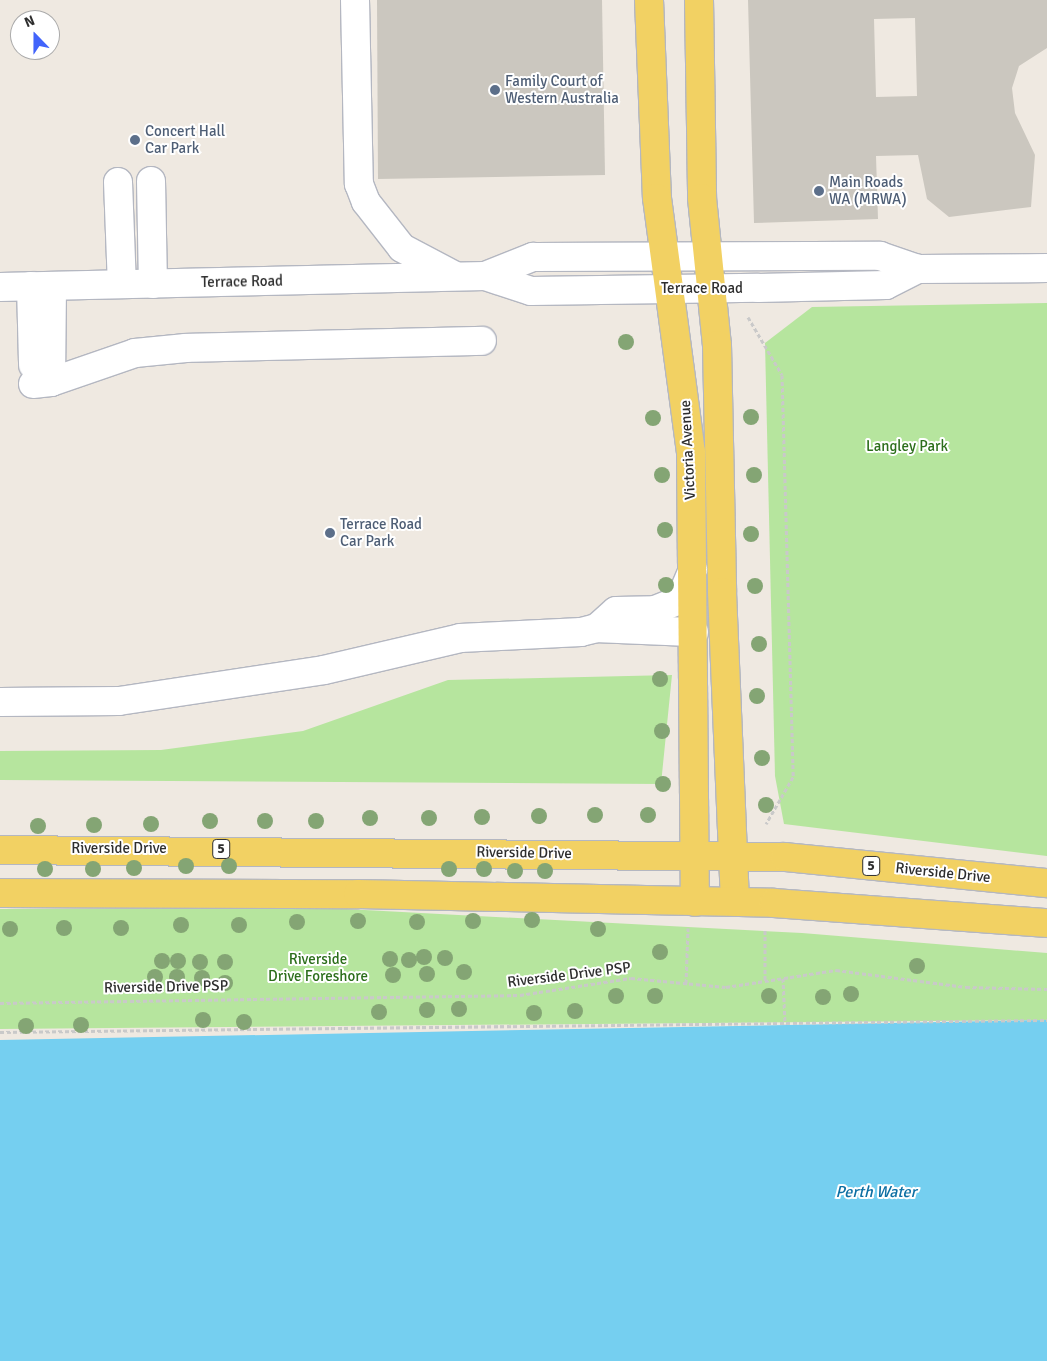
<!DOCTYPE html>
<style>
body{margin:0}
#map{position:relative;width:1047px;height:1361px;overflow:hidden;background:#efe9e1;font-family:Signika,sans-serif}
div>[style]{position:absolute}
.green>*{inset:0;background:#b6e59e}
.water>*{inset:0;background:#75cff0}
.building>*{inset:0;background:#cbc7bf}
.path>*{height:3px;margin-top:-1.5px;transform-origin:0;background:repeating-linear-gradient(90deg,#c9c9c9 0 4px,transparent 0 6.5px)}
.roads{filter:drop-shadow(1px 0 #b4b7c1) drop-shadow(-1px 0 #b4b7c1) drop-shadow(0 1px #b4b7c1) drop-shadow(0 -1px #b4b7c1)}
.minor>*{height:28px;margin:-14px;padding:0 14px;transform-origin:14px;border-radius:14px;background:#fff}
.major>*{height:28px;margin:-14px;padding:0 14px;transform-origin:14px;border-radius:14px;background:#f2d163}
.trees>*{width:16px;height:16px;margin:-8px;border-radius:50%;background:#84a574}
.dots>*{width:14px;height:14px;translate:-50% -50%;box-sizing:border-box;border:2px solid #fff;border-radius:50%}
span{translate:-50% -50%;white-space:nowrap;text-align:center;line-height:1.15;-webkit-text-stroke:4px #fff;paint-order:stroke}
.shield-label span{padding:1px 4px;background:#fff;border:1px solid;border-radius:4px;-webkit-text-stroke-width:0}
.shield-label{font-size:14px;color:#2e2e2e;font-weight:700}
.service-label{font-size:15px;color:#4e5e75}
.left{translate:0 -50%;text-align:left}
.street-label{font-size:15px;color:#2e2e2e}
.park-label{font-size:15px;color:#2c6e1b}
.water-label{font-size:16px;color:#0d6fa3;font-style:italic}
.north{position:absolute;left:10px;top:10px;width:50px;height:50px;box-sizing:border-box;background:#fff;border:1px solid #ababab;border-radius:50%;rotate:338deg;font-size:14px;font-weight:700;line-height:20px;text-align:center;color:#2e2e2e}
.north::after{content:'';display:block;margin:auto;width:18px;height:22px;background:#4264fb;clip-path:polygon(50% 0,100% 100%,50% 72%,0 100%)}
</style>
<div id="map">
<div class="green">
<div style="clip-path:polygon(1047px 303px,1047px 856px,784px 824px,775px 776px,765px 343px,812px 307px)"></div>
<div style="clip-path:polygon(672px 675px,661px 784px,0 780px,0 751px,161px 750px,303px 731px,448px 680px)"></div>
<div style="clip-path:polygon(327px 908px,802px 933px,1047px 953px,1047px 1020px,0 1029px,0 909px)"></div>
</div>
<div class="water">
<div style="clip-path:polygon(1047px 1020px,1047px 1361px,0 1361px,0 1040px)"></div>
</div>
<div class="building">
<div style="clip-path:polygon(377px 0,602px 0,605px 175px,378px 179px)"></div>
<div style="clip-path:polygon(evenodd,748px 0,1047px 0,1047px 48px,1019px 66px,1012px 88px,1015px 113px,1035px 155px,1031px 207px,949px 217px,927px 199px,918px 155px,876px 156px,878px 219px,754px 223px,748px 0,915px 18px,917px 96px,876px 97px,874px 19px,915px 18px)"></div>
</div>
<div class="path">
<div style="left:748px;top:317px;width:67px;rotate:59.6deg"></div>
<div style="left:782px;top:375px;width:402px;rotate:88.4deg"></div>
<div style="left:793px;top:777px;width:54px;rotate:119.9deg"></div>
<div style="left:765px;top:930px;width:52px;rotate:90deg"></div>
<div style="left:783px;top:978px;width:46px;rotate:87.5deg"></div>
<div style="left:686px;top:983px;width:55px;rotate:-87.9deg"></div>
<div style="left:0;top:1003px;width:520px;rotate:-0.88deg"></div>
<div style="left:520px;top:995px;width:112px;rotate:-8.7deg"></div>
<div style="left:631px;top:978px;width:95px;rotate:5.4deg"></div>
<div style="left:726px;top:987px;width:111px;rotate:-8.8deg"></div>
<div style="left:836px;top:970px;width:131px;rotate:7.5deg"></div>
<div style="left:966px;top:987px;width:81px;rotate:1.4deg"></div>
<div style="left:0;top:1032px;width:1047px;rotate:-0.66deg"></div>
</div>
<div class="roads">
<div class="minor">
<div style="left:355px;top:0;width:184px;rotate:88.8deg"></div>
<div style="left:359px;top:184px;width:19px;rotate:69deg"></div>
<div style="left:366px;top:202px;width:58px;rotate:52deg"></div>
<div style="left:402px;top:248px;width:60px;rotate:27.8deg"></div>
<div style="left:151px;top:181px;width:103px;rotate:88.9deg"></div>
<div style="left:118px;top:182px;width:102px;rotate:87.8deg"></div>
<div style="left:485px;top:276px;width:52px;rotate:-21.6deg"></div>
<div style="left:533px;top:257px;width:347px;rotate:-0.2deg"></div>
<div style="left:880px;top:256px;width:40px;rotate:18.9deg"></div>
<div style="left:918px;top:269px;width:129px;rotate:-0.4deg"></div>
<div style="left:31px;top:286px;width:79px;rotate:88.5deg"></div>
<div style="left:0;top:287px;width:485px;rotate:-1.3deg"></div>
<div style="left:485px;top:276px;width:48px;rotate:18.1deg"></div>
<div style="left:531px;top:291px;width:227px;rotate:-0.8deg"></div>
<div style="left:758px;top:288px;width:128px;rotate:-1.3deg"></div>
<div style="left:886px;top:285px;width:36px;rotate:-27deg"></div>
<div style="left:51px;top:382px;width:96px;rotate:-89.4deg"></div>
<div style="left:33px;top:384px;width:18px;rotate:-6deg"></div>
<div style="left:51px;top:382px;width:89px;rotate:-19deg"></div>
<div style="left:135px;top:353px;width:51px;rotate:-5.6deg"></div>
<div style="left:186px;top:348px;width:296px;rotate:-1.4deg"></div>
<div style="left:597px;top:628px;width:97px;rotate:2.4deg"></div>
<div style="left:0;top:702px;width:119px;rotate:-0.5deg"></div>
<div style="left:119px;top:701px;width:207px;rotate:-8.6deg"></div>
<div style="left:324px;top:670px;width:140px;rotate:-13.2deg"></div>
<div style="left:460px;top:638px;width:121px;rotate:-2.8deg"></div>
<div style="left:581px;top:632px;width:16px;rotate:-14deg"></div>
<div style="left:597px;top:628px;width:25px;rotate:-42deg"></div>
<div style="left:616px;top:611px;width:39px;rotate:-1deg"></div>
<div style="left:655px;top:610px;width:27px;rotate:-22deg"></div>
<div style="left:680px;top:600px;width:33px;rotate:-67deg"></div>
</div>
<div class="major">
<div style="left:649px;top:0;width:198px;rotate:87.7deg"></div>
<div style="left:657px;top:198px;width:256px;rotate:82.4deg"></div>
<div style="left:691px;top:452px;width:450px;rotate:89.5deg"></div>
<div style="left:699px;top:0;width:198px;rotate:89.1deg"></div>
<div style="left:702px;top:198px;width:148px;rotate:84.2deg"></div>
<div style="left:717px;top:345px;width:247px;rotate:88.8deg"></div>
<div style="left:722px;top:592px;width:310px;rotate:87.6deg"></div>
<div style="left:0;top:850px;width:785px;rotate:0.51deg"></div>
<div style="left:785px;top:857px;width:263px;rotate:5.7deg"></div>
<div style="left:0;top:893px;width:358px;rotate:0.2deg"></div>
<div style="left:358px;top:894px;width:416px;rotate:1.2deg"></div>
<div style="left:774px;top:903px;width:274px;rotate:4.2deg"></div>
</div>
</div>
<div class="trees">
<div style="left:626px;top:342px"></div>
<div style="left:751px;top:417px"></div>
<div style="left:653px;top:418px"></div>
<div style="left:662px;top:475px"></div>
<div style="left:754px;top:475px"></div>
<div style="left:665px;top:530px"></div>
<div style="left:751px;top:534px"></div>
<div style="left:666px;top:585px"></div>
<div style="left:755px;top:586px"></div>
<div style="left:759px;top:644px"></div>
<div style="left:660px;top:679px"></div>
<div style="left:757px;top:696px"></div>
<div style="left:662px;top:731px"></div>
<div style="left:762px;top:758px"></div>
<div style="left:663px;top:784px"></div>
<div style="left:766px;top:805px"></div>
<div style="left:595px;top:815px"></div>
<div style="left:648px;top:815px"></div>
<div style="left:539px;top:816px"></div>
<div style="left:482px;top:817px"></div>
<div style="left:370px;top:818px"></div>
<div style="left:429px;top:818px"></div>
<div style="left:210px;top:821px"></div>
<div style="left:265px;top:821px"></div>
<div style="left:316px;top:821px"></div>
<div style="left:151px;top:824px"></div>
<div style="left:94px;top:825px"></div>
<div style="left:38px;top:826px"></div>
<div style="left:186px;top:866px"></div>
<div style="left:229px;top:866px"></div>
<div style="left:134px;top:868px"></div>
<div style="left:45px;top:869px"></div>
<div style="left:93px;top:869px"></div>
<div style="left:449px;top:869px"></div>
<div style="left:484px;top:869px"></div>
<div style="left:515px;top:871px"></div>
<div style="left:545px;top:871px"></div>
<div style="left:532px;top:920px"></div>
<div style="left:358px;top:921px"></div>
<div style="left:473px;top:921px"></div>
<div style="left:297px;top:922px"></div>
<div style="left:417px;top:922px"></div>
<div style="left:181px;top:925px"></div>
<div style="left:239px;top:925px"></div>
<div style="left:64px;top:928px"></div>
<div style="left:121px;top:928px"></div>
<div style="left:10px;top:929px"></div>
<div style="left:598px;top:929px"></div>
<div style="left:660px;top:952px"></div>
<div style="left:424px;top:957px"></div>
<div style="left:445px;top:958px"></div>
<div style="left:390px;top:959px"></div>
<div style="left:409px;top:960px"></div>
<div style="left:162px;top:961px"></div>
<div style="left:178px;top:961px"></div>
<div style="left:200px;top:962px"></div>
<div style="left:225px;top:962px"></div>
<div style="left:917px;top:966px"></div>
<div style="left:464px;top:972px"></div>
<div style="left:427px;top:974px"></div>
<div style="left:393px;top:975px"></div>
<div style="left:155px;top:977px"></div>
<div style="left:177px;top:977px"></div>
<div style="left:202px;top:978px"></div>
<div style="left:225px;top:983px"></div>
<div style="left:851px;top:994px"></div>
<div style="left:616px;top:996px"></div>
<div style="left:655px;top:996px"></div>
<div style="left:769px;top:996px"></div>
<div style="left:823px;top:997px"></div>
<div style="left:459px;top:1009px"></div>
<div style="left:427px;top:1010px"></div>
<div style="left:575px;top:1011px"></div>
<div style="left:379px;top:1012px"></div>
<div style="left:534px;top:1013px"></div>
<div style="left:203px;top:1020px"></div>
<div style="left:244px;top:1022px"></div>
<div style="left:81px;top:1025px"></div>
<div style="left:26px;top:1026px"></div>
</div>
<div class="dots">
<div style="left:495px;top:90px;background:#5c6f8a"></div>
<div style="left:135px;top:140px;background:#5c6f8a"></div>
<div style="left:819px;top:191px;background:#5c6f8a"></div>
<div style="left:330px;top:533px;background:#5c6f8a"></div>
</div>
<div class="shield-label">
<span style="left:221px;top:849px">5</span>
<span style="left:871px;top:866px">5</span>
</div>
<div class="service-label">
<span class="left" style="left:505px;top:90px">Family Court of<br>Western Australia</span>
<span class="left" style="left:145px;top:140px">Concert Hall<br>Car Park</span>
<span class="left" style="left:829px;top:191px">Main Roads<br>WA (MRWA)</span>
<span class="left" style="left:340px;top:533px">Terrace Road<br>Car Park</span>
</div>
<div class="street-label">
<span style="left:242px;top:282px;rotate:-1deg">Terrace Road</span>
<span style="left:702px;top:289px">Terrace Road</span>
<span style="left:688px;top:450px;rotate:-93deg">Victoria Avenue</span>
<span style="left:119px;top:849px">Riverside Drive</span>
<span style="left:524px;top:853px;rotate:1deg">Riverside Drive</span>
<span style="left:943px;top:873px;rotate:6deg">Riverside Drive</span>
<span style="left:569px;top:975px;rotate:-7deg">Riverside Drive PSP</span>
<span style="left:166px;top:987px;rotate:-1deg">Riverside Drive PSP</span>
</div>
<div class="park-label">
<span style="left:907px;top:447px">Langley Park</span>
<span style="left:318px;top:968px">Riverside<br>Drive Foreshore</span>
</div>
<div class="water-label">
<span style="left:876px;top:1192px">Perth Water</span>
</div>
<div class="north">N</div>
</div>
